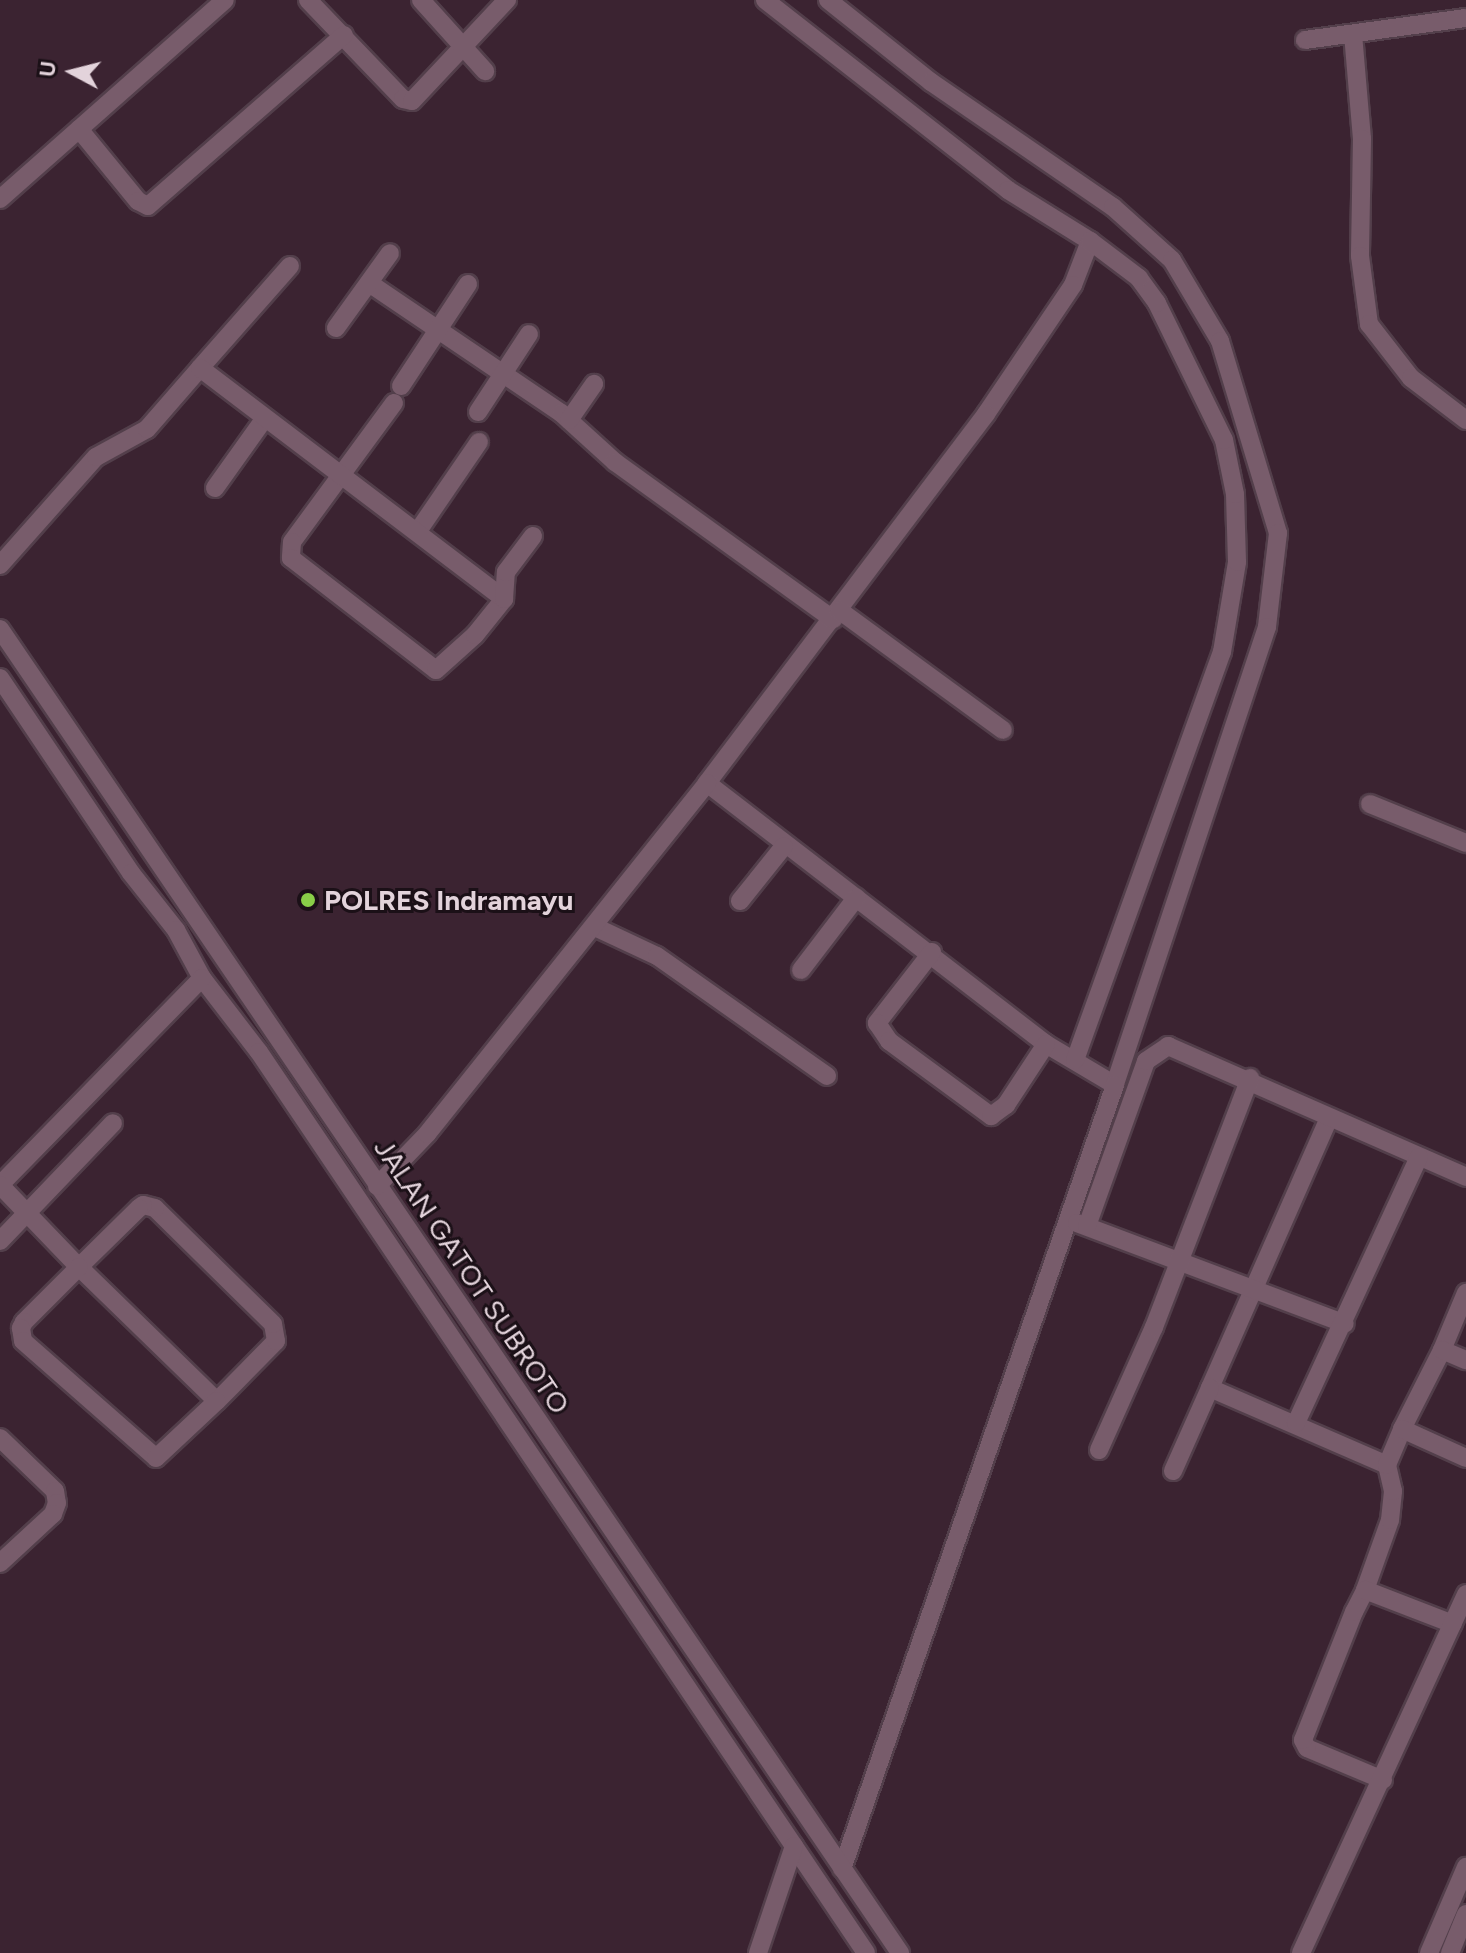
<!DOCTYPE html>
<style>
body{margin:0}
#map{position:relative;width:1466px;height:1953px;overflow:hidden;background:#3b2331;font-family:Figtree,sans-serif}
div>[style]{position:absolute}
.roads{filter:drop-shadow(2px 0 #533f4b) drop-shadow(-2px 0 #533f4b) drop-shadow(0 2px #533f4b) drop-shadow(0 -2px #533f4b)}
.minor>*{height:18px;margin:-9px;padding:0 9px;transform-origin:9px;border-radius:9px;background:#785c6b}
.dots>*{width:22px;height:22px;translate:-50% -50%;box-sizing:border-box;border:4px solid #1b1017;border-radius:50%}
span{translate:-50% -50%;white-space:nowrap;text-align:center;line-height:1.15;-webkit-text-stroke:6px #1b1017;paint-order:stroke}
.poi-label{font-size:28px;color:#e3d3db;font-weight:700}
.left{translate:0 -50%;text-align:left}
.street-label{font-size:28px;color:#e3d3db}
.north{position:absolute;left:32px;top:32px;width:80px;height:80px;-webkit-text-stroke:6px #1b1017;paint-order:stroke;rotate:277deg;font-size:22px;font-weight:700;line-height:32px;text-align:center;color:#e3d3db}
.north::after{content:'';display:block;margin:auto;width:28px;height:36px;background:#e3d3db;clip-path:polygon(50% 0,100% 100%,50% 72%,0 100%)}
</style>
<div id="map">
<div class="roads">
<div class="minor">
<div style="left:308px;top:0;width:137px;rotate:46.2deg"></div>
<div style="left:403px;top:99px;width:9px;rotate:13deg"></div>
<div style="left:412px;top:101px;width:139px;rotate:-46.8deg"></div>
<div style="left:421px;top:0;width:96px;rotate:48deg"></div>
<div style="left:765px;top:0;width:308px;rotate:38deg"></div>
<div style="left:1008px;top:190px;width:97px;rotate:31.9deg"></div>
<div style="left:1090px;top:241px;width:47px;rotate:111.1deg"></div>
<div style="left:1073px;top:285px;width:156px;rotate:124deg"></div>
<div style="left:986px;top:414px;width:463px;rotate:127.1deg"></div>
<div style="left:707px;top:783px;width:428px;rotate:37.6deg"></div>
<div style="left:1046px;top:1044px;width:80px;rotate:30.7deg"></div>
<div style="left:828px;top:0;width:132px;rotate:38.5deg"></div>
<div style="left:931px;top:82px;width:221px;rotate:34.5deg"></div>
<div style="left:1113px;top:207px;width:79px;rotate:41.9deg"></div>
<div style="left:1172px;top:260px;width:94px;rotate:59.3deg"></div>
<div style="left:1220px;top:341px;width:201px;rotate:73.2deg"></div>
<div style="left:1278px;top:533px;width:95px;rotate:96.7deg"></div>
<div style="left:1267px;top:627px;width:483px;rotate:108.4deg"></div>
<div style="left:1115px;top:1085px;width:830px;rotate:109.2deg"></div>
<div style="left:1353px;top:34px;width:105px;rotate:85.1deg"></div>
<div style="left:1362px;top:139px;width:117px;rotate:91deg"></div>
<div style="left:1360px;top:256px;width:69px;rotate:82.5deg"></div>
<div style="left:1369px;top:324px;width:68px;rotate:52.1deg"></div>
<div style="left:1411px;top:378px;width:69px;rotate:37.4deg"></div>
<div style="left:1305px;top:40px;width:162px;rotate:-7.8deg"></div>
<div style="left:79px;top:129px;width:93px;rotate:50.7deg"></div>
<div style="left:138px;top:201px;width:11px;rotate:27deg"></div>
<div style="left:148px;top:206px;width:260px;rotate:-41.1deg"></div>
<div style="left:0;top:199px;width:300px;rotate:-41.5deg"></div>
<div style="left:369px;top:283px;width:232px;rotate:34.1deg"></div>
<div style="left:561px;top:413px;width:73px;rotate:42.2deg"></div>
<div style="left:615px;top:462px;width:269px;rotate:35.8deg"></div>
<div style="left:336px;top:328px;width:92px;rotate:-54.2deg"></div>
<div style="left:200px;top:368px;width:136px;rotate:-48.6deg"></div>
<div style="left:401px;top:386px;width:122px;rotate:-56.7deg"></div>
<div style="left:394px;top:403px;width:172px;rotate:126.3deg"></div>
<div style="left:292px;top:542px;width:16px;rotate:94deg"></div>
<div style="left:291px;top:558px;width:183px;rotate:37.7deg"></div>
<div style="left:436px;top:670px;width:52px;rotate:-41.9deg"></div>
<div style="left:475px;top:635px;width:46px;rotate:-51.1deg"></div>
<div style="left:478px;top:412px;width:93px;rotate:-56.8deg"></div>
<div style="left:569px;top:420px;width:44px;rotate:-55.2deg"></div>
<div style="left:215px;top:488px;width:86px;rotate:-54.5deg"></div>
<div style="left:418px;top:531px;width:108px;rotate:-55.6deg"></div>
<div style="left:0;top:565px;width:144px;rotate:-48.4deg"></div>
<div style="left:96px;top:457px;width:58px;rotate:-28.8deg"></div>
<div style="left:147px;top:429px;width:81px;rotate:-49deg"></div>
<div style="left:200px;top:368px;width:382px;rotate:37.2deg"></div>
<div style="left:504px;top:599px;width:27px;rotate:-86deg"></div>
<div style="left:506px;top:572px;width:45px;rotate:-53.1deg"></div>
<div style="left:839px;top:610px;width:203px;rotate:36.2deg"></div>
<div style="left:0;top:629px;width:1601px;rotate:55.79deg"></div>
<div style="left:0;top:678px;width:235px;rotate:56.1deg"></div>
<div style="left:131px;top:873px;width:73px;rotate:51.7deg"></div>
<div style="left:176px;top:930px;width:55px;rotate:61.6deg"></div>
<div style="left:202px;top:978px;width:93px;rotate:52.4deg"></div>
<div style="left:259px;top:1052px;width:1086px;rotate:56.03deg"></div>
<div style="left:1370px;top:804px;width:104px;rotate:22.1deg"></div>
<div style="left:740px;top:901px;width:70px;rotate:-51.3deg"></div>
<div style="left:595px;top:927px;width:68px;rotate:25.1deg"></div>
<div style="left:657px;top:956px;width:208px;rotate:35.2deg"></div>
<div style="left:932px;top:952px;width:90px;rotate:127.8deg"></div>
<div style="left:877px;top:1023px;width:22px;rotate:56deg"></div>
<div style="left:889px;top:1041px;width:127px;rotate:36.3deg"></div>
<div style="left:991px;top:1116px;width:19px;rotate:-36deg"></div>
<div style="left:1006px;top:1105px;width:73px;rotate:-56.7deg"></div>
<div style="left:801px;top:970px;width:91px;rotate:-52.6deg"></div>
<div style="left:202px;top:978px;width:289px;rotate:134.3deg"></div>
<div style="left:0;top:1185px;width:114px;rotate:46.1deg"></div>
<div style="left:79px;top:1267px;width:192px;rotate:44.2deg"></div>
<div style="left:217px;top:1401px;width:84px;rotate:-45.5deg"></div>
<div style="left:276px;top:1341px;width:17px;rotate:-100deg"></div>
<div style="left:273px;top:1324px;width:165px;rotate:-135.5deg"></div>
<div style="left:155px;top:1208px;width:12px;rotate:-166deg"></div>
<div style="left:143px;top:1205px;width:5px;rotate:143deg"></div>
<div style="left:139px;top:1208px;width:84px;rotate:135.5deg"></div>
<div style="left:79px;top:1267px;width:78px;rotate:135deg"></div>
<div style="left:24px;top:1322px;width:7px;rotate:117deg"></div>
<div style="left:21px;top:1328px;width:13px;rotate:81deg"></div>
<div style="left:23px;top:1341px;width:177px;rotate:41.3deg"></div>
<div style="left:156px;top:1458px;width:83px;rotate:-43.1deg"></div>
<div style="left:1075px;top:1060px;width:434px;rotate:-70.2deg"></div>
<div style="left:1222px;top:652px;width:91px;rotate:-80.5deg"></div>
<div style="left:1237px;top:562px;width:68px;rotate:-91.7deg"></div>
<div style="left:1235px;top:494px;width:55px;rotate:-101.5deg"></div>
<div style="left:1224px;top:440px;width:153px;rotate:-116.1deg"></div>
<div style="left:1157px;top:303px;width:31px;rotate:-126deg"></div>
<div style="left:1139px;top:278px;width:61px;rotate:-142.9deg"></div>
<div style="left:1329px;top:1118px;width:295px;rotate:113.8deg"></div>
<div style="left:1210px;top:1388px;width:193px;rotate:23.5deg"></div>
<div style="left:377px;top:1186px;width:72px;rotate:-46.1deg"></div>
<div style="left:427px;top:1134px;width:449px;rotate:-51.4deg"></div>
<div style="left:1077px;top:1223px;width:286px;rotate:20.6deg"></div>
<div style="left:1087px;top:1226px;width:175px;rotate:-70.3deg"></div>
<div style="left:1146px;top:1061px;width:27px;rotate:-34deg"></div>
<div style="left:1168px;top:1046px;width:326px;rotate:23.7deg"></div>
<div style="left:0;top:1241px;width:163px;rotate:-46.2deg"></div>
<div style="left:1442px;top:1350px;width:62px;rotate:-67.2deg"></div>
<div style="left:1296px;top:1423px;width:293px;rotate:-65.2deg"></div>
<div style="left:1402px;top:1429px;width:89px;rotate:-63.1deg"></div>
<div style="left:1442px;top:1350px;width:26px;rotate:23deg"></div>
<div style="left:0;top:1438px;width:76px;rotate:43.9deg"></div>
<div style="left:55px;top:1491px;width:12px;rotate:81deg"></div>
<div style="left:57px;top:1503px;width:12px;rotate:110deg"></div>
<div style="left:53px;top:1514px;width:72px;rotate:137.2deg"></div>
<div style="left:1099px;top:1450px;width:135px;rotate:-65.9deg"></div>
<div style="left:1154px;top:1327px;width:267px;rotate:-68.9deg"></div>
<div style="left:1173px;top:1471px;width:91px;rotate:-66deg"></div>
<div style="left:1365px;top:1590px;width:74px;rotate:-70.3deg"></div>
<div style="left:1390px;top:1520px;width:29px;rotate:-84deg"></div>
<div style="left:1393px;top:1491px;width:27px;rotate:-103deg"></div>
<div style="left:1387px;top:1465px;width:39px;rotate:-67deg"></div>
<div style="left:1402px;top:1429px;width:70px;rotate:24.4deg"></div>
<div style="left:1383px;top:1780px;width:82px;rotate:-157.2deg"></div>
<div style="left:1307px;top:1748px;width:9px;rotate:-117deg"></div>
<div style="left:1303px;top:1740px;width:138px;rotate:-68.3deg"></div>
<div style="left:1354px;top:1612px;width:25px;rotate:-63deg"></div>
<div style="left:1365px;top:1590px;width:94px;rotate:21.1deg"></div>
<div style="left:758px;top:1953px;width:113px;rotate:-71.4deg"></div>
<div style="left:1301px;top:1953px;width:395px;rotate:-65.3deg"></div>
<div style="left:1429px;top:1953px;width:94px;rotate:-66.7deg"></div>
<div style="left:1450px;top:1953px;width:42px;rotate:-67.7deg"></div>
</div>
</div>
<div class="dots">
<div style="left:308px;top:900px;background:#89ce48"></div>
</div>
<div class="poi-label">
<span class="left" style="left:324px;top:900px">POLRES Indramayu</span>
</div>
<div class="street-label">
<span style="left:472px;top:1276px;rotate:56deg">JALAN GATOT SUBROTO</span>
</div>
<div class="north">U</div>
</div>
